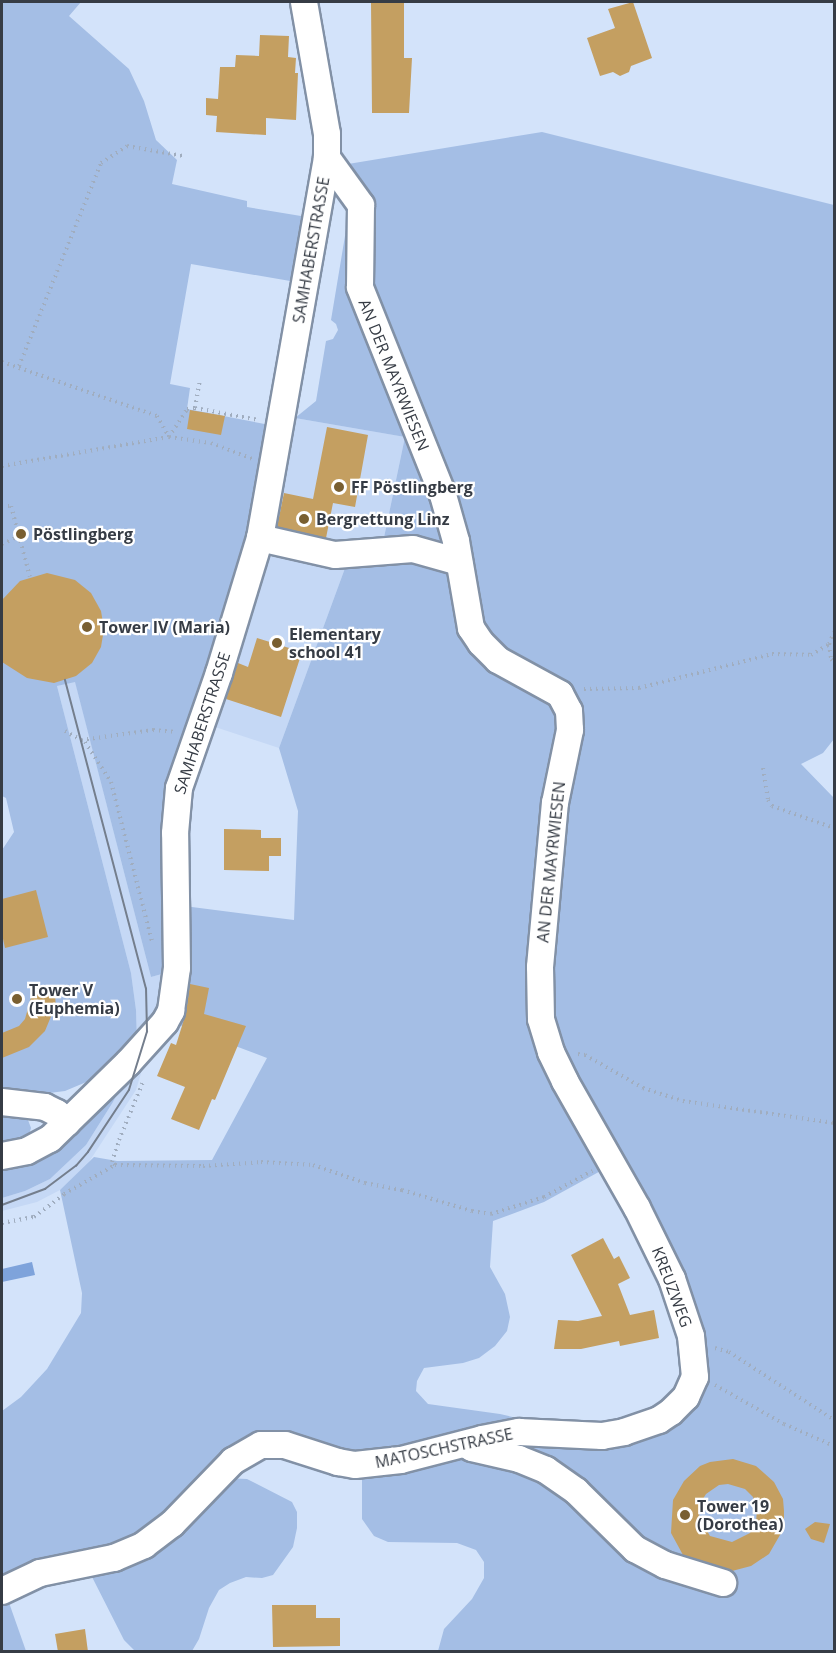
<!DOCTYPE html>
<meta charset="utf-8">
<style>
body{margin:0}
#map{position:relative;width:836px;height:1653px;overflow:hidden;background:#d3e3fa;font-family:"Open Sans",sans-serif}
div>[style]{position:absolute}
.built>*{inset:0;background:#c5d8f5}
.green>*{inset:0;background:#a4bee5}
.water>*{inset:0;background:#7ea3db}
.building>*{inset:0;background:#c49f61}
.path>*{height:4px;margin-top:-2px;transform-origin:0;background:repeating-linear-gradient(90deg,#a0adbf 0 1.5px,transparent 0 6px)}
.roads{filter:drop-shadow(2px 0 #8291a6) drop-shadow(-2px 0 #8291a6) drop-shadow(0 2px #8291a6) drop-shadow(0 -2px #8291a6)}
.minor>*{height:26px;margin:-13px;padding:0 13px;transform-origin:13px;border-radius:13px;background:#fff}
.tram>*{height:1.5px;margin:-0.75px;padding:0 0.75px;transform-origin:0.75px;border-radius:0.75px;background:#747e8d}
.dots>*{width:16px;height:16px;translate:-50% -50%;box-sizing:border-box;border:3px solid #fff;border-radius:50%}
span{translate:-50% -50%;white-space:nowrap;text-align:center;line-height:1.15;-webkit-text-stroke:4.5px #fff;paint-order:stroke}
.street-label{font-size:16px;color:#363c45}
.poi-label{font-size:16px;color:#363c45;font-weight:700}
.left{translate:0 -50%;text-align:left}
.frame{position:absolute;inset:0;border:3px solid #363c45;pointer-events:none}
</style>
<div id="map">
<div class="built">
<div style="clip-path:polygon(295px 418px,405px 437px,382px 547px,274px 536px)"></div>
<div style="clip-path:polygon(281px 552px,348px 560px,279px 748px,209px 725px,265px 556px,279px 558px)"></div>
<div style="clip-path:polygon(75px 681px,151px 977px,169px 972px,161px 1010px,137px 1041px,136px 1010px,131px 973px,57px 686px)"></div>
<div style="clip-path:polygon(147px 1053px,136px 1090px,85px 1168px,60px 1190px,37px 1202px,2px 1211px,2px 1198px,25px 1191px,50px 1179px,86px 1145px,113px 1102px,130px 1068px)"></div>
</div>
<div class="green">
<div style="clip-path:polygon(2px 2px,81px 2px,69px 16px,129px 69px,144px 101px,156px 140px,177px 160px,172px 184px,247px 201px,247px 207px,307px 217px,296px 282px,191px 264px,170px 384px,190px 388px,187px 409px,270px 425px,261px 492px,171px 791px,169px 972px,151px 977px,75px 682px,57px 686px,131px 973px,136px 1010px,137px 1041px,116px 1062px,91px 1080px,65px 1091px,34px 1095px,2px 1094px,2px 850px,14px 832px,6px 798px,2px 796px)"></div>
<div style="clip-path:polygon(542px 132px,834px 205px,834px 739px,823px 753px,801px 764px,834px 798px,834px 1651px,438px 1651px,444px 1629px,472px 1599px,484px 1578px,484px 1562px,476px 1550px,457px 1543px,388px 1542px,374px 1536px,362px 1519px,362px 1471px,489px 1443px,601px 1442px,708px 1375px,580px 1094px,545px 1011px,576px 714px,483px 636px,377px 322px,342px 165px)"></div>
<div style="clip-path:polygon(339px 183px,355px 228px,452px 546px,382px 547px,405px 437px,295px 418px,316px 401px,326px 341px,333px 339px,338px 330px,336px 324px,331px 320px,349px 212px,336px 193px)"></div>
<div style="clip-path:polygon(393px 556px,450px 572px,463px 624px,523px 682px,559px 710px,533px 984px,606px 1168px,544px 1202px,493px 1221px,490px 1267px,505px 1294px,510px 1317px,507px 1331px,495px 1346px,479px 1358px,463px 1363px,424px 1368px,417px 1381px,416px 1391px,428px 1404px,500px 1414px,517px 1418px,520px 1424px,374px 1458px,265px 1436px,157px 1530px,2px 1584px,2px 1411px,21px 1397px,47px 1369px,81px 1313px,82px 1293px,60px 1190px,94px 1157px,117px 1161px,212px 1160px,267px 1058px,174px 1023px,184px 906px,294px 920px,298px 811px,279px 748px,348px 560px)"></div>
<div style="clip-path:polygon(130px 1068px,113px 1102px,86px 1145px,50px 1179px,25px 1191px,2px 1198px,2px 1166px,50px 1152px,72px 1137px)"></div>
<div style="clip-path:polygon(2px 1112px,22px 1115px,28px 1120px,31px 1128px,28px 1138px,2px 1148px)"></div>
<div style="clip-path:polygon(225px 1478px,247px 1479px,292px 1502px,297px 1512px,297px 1528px,293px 1547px,273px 1575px,262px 1578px,246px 1577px,230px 1583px,219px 1590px,209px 1608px,199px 1639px,192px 1651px,135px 1651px,124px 1640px,89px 1571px)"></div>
<div style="clip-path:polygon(7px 1597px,26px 1651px,2px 1651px,2px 1601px)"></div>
</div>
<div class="water">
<div style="clip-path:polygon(32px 1262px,35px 1275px,2px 1282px,2px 1269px)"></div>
</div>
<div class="building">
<div style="clip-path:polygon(371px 2px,404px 2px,404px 58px,412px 58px,409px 113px,372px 113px)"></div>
<div style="clip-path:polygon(633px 2px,652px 58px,631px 66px,629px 72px,620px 76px,613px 72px,600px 76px,587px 38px,615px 28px,608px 9px)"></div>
<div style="clip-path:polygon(260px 35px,289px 36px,288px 57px,296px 58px,295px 73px,298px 73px,296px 120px,266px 118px,266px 135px,216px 132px,217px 116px,206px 115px,206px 98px,218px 99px,220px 67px,235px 67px,236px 55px,259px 56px)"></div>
<div style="clip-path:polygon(190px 410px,225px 416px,221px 435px,187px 429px)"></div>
<div style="clip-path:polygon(327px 427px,368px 435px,355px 507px,333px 503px,326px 538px,277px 527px,284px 493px,313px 499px)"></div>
<div style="clip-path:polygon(47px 573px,75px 580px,91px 593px,101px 611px,104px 629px,101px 647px,92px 663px,76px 676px,54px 683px,27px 678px,2px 662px,2px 600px,20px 581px)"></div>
<div style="clip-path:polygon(257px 638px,302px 652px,281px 717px,226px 699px,238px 663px,248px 667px)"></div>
<div style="clip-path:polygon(224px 829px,261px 830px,261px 838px,281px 838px,281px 856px,269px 856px,269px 871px,224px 870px)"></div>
<div style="clip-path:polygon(36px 890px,48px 937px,5px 948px,2px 934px,2px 899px)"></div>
<div style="clip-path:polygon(190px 984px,209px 988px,204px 1014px,246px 1026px,215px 1100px,212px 1099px,199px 1130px,171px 1119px,185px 1087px,157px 1076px,171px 1043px,176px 1045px,186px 1013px)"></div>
<div style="clip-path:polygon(55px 991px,56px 1013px,52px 1014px,45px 1031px,29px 1047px,2px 1058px,2px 1033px,19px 1026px,25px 1019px,32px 994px)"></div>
<div style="clip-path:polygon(603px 1238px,614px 1259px,619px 1256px,630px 1278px,618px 1284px,630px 1315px,654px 1310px,659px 1338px,620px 1346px,619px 1341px,581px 1349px,554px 1349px,558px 1320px,578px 1321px,602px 1316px,571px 1255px)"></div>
<div style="clip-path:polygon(evenodd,733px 1459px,756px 1466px,774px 1482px,783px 1499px,784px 1511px,784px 1528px,769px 1554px,751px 1566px,732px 1571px,683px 1555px,671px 1533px,673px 1500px,684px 1481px,700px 1466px,710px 1462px,733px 1459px,728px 1484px,745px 1489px,753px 1497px,757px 1509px,756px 1523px,750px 1533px,732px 1542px,710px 1536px,699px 1517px,701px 1502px,706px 1494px,719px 1485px,728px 1484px)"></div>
<div style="clip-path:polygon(815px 1522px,830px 1524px,824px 1543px,811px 1539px,805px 1529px)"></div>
<div style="clip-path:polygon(272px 1605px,316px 1605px,316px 1618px,340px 1618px,340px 1646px,273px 1647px)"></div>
<div style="clip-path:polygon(85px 1629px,88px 1652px,58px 1652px,55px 1634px)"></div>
</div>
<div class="path">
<div style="left:2px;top:362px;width:164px;rotate:19.2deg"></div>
<div style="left:157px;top:416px;width:24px;rotate:60deg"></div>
<div style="left:169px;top:437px;width:33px;rotate:-57deg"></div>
<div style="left:187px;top:409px;width:8px;rotate:-7deg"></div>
<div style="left:195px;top:408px;width:28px;rotate:-80deg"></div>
<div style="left:19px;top:366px;width:219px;rotate:-68deg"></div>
<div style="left:101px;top:163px;width:31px;rotate:-33deg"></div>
<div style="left:127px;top:146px;width:57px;rotate:10.1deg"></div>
<div style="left:195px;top:408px;width:65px;rotate:10.6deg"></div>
<div style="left:2px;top:466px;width:169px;rotate:-9.9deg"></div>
<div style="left:169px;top:437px;width:42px;rotate:8.1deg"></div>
<div style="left:211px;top:443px;width:45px;rotate:20.9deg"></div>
<div style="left:2px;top:506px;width:9px"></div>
<div style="left:11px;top:506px;width:73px;rotate:75deg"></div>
<div style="left:2px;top:544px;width:19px;rotate:-25deg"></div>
<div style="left:829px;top:644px;width:15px;rotate:82deg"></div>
<div style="left:831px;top:659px;width:4px;rotate:45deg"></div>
<div style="left:584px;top:689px;width:55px;rotate:-1deg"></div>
<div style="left:639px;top:688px;width:137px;rotate:-14.3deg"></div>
<div style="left:772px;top:654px;width:39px;rotate:1deg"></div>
<div style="left:811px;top:655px;width:21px;rotate:-31deg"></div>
<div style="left:829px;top:644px;width:13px;rotate:-67deg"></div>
<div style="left:65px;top:731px;width:23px;rotate:29deg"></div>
<div style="left:85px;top:742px;width:48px;rotate:57deg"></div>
<div style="left:111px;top:782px;width:165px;rotate:75.6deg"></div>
<div style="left:81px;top:740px;width:73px;rotate:-7.9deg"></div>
<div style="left:153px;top:730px;width:21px;rotate:5deg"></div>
<div style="left:763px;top:768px;width:32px;rotate:81deg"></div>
<div style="left:768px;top:800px;width:7px;rotate:56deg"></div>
<div style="left:772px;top:806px;width:66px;rotate:19.5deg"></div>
<div style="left:578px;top:1054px;width:7px;rotate:8deg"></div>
<div style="left:585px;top:1055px;width:67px;rotate:29.6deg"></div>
<div style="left:643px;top:1088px;width:42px;rotate:18deg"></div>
<div style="left:683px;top:1101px;width:153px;rotate:8.3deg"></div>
<div style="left:115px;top:1165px;width:4px;rotate:-135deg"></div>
<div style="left:112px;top:1162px;width:23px;rotate:-72deg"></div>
<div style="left:119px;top:1140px;width:63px;rotate:-67.5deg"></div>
<div style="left:2px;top:1223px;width:33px;rotate:-11deg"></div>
<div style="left:34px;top:1217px;width:38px;rotate:-37deg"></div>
<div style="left:64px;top:1194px;width:59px;rotate:-29.6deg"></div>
<div style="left:115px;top:1165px;width:88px;rotate:0.7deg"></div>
<div style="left:203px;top:1166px;width:58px;rotate:-3.9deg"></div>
<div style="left:261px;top:1162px;width:52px;rotate:3.3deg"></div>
<div style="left:313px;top:1165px;width:55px;rotate:19.1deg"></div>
<div style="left:365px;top:1183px;width:38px;rotate:11deg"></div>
<div style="left:402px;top:1190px;width:73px;rotate:16.7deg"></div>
<div style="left:472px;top:1211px;width:19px;rotate:9deg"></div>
<div style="left:491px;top:1214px;width:56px;rotate:-17.8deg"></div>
<div style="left:544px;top:1197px;width:55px;rotate:-28.4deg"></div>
<div style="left:715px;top:1348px;width:15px;rotate:16deg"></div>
<div style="left:729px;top:1352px;width:125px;rotate:32.9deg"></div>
<div style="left:715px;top:1385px;width:79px;rotate:29.5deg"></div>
<div style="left:784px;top:1424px;width:55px;rotate:23.7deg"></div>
</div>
<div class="roads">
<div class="minor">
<div style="left:260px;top:538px;width:77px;rotate:12.8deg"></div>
<div style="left:335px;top:555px;width:78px;rotate:-4.4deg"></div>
<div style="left:413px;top:549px;width:48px;rotate:15.8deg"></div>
<div style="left:2px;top:1102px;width:43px;rotate:6.6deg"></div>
<div style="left:45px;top:1107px;width:13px;rotate:27deg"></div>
<div style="left:57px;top:1113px;width:14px;rotate:45deg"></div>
<div style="left:2px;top:1156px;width:25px;rotate:-11deg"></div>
<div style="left:27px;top:1151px;width:26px;rotate:-28deg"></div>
<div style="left:50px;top:1139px;width:109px;rotate:-44.3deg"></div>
<div style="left:128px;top:1063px;width:55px;rotate:-47.9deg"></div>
<div style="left:165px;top:1022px;width:13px;rotate:-61deg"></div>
<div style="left:171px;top:1011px;width:43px;rotate:-82.1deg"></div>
<div style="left:177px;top:968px;width:135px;rotate:-90.8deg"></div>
<div style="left:175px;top:833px;width:45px;rotate:-84.9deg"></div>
<div style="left:179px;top:788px;width:122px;rotate:-70.8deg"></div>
<div style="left:219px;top:673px;width:141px;rotate:-73.1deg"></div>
<div style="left:260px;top:538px;width:386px;rotate:-80deg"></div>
<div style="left:327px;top:158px;width:24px;rotate:-90deg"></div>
<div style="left:327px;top:134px;width:134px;rotate:-99.9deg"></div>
<div style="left:465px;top:1444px;width:8px;rotate:30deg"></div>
<div style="left:472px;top:1448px;width:48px;rotate:13.2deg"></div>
<div style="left:519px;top:1459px;width:29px;rotate:22deg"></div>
<div style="left:546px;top:1470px;width:37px;rotate:35deg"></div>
<div style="left:576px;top:1491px;width:83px;rotate:44.5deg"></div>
<div style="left:635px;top:1549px;width:34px;rotate:28deg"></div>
<div style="left:665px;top:1565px;width:61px;rotate:17.2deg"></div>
<div style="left:2px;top:1591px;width:42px;rotate:-25.3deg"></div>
<div style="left:40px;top:1573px;width:76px;rotate:-11.5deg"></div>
<div style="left:114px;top:1558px;width:33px;rotate:-23deg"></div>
<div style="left:144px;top:1545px;width:35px;rotate:-37deg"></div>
<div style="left:172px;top:1524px;width:88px;rotate:-45.9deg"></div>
<div style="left:233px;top:1461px;width:32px;rotate:-30deg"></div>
<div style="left:261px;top:1445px;width:24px"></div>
<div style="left:285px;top:1445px;width:56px;rotate:17.8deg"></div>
<div style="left:338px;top:1462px;width:17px;rotate:10deg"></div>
<div style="left:355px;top:1465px;width:46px;rotate:-6.2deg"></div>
<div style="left:401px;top:1460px;width:84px;rotate:-14.5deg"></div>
<div style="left:482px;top:1439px;width:38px;rotate:-11deg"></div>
<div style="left:519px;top:1432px;width:83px;rotate:2.8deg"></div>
<div style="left:602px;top:1436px;width:22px;rotate:-10deg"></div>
<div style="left:624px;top:1432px;width:37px;rotate:-19deg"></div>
<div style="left:659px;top:1420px;width:14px;rotate:-34deg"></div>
<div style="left:671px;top:1412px;width:21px;rotate:-45deg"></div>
<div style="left:686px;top:1397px;width:22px;rotate:-66deg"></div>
<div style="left:695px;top:1377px;width:41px;rotate:-95.6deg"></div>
<div style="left:691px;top:1336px;width:60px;rotate:-108.4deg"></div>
<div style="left:672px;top:1279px;width:79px;rotate:-116.2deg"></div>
<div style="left:637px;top:1208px;width:146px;rotate:-119.6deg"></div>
<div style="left:565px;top:1081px;width:32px;rotate:-116deg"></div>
<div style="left:551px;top:1052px;width:34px;rotate:-107deg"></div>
<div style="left:541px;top:1019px;width:52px;rotate:-91.1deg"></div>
<div style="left:540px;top:967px;width:165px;rotate:-84.8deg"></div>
<div style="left:555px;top:803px;width:75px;rotate:-78.4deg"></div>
<div style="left:570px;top:730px;width:19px;rotate:-93deg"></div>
<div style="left:569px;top:711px;width:19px;rotate:-118deg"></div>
<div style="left:560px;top:694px;width:71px;rotate:-151.3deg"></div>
<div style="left:498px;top:660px;width:24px;rotate:-135deg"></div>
<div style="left:481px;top:643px;width:18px;rotate:-124deg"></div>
<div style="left:471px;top:628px;width:88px;rotate:-99.8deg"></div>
<div style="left:456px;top:541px;width:48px;rotate:-105.8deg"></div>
<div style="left:443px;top:495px;width:224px;rotate:-111.8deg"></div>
<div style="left:360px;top:287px;width:82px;rotate:-89.3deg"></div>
<div style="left:361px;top:205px;width:58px;rotate:-125.9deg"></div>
</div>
</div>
<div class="tram">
<div style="left:2px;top:1205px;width:46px;rotate:-20.4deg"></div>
<div style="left:45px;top:1189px;width:39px;rotate:-37deg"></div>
<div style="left:76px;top:1166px;width:18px;rotate:-49deg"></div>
<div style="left:88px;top:1152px;width:74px;rotate:-56.5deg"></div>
<div style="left:129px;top:1090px;width:61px;rotate:-72.8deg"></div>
<div style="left:147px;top:1032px;width:43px;rotate:-91.3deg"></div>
<div style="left:146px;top:989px;width:319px;rotate:-104.7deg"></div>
</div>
<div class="dots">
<div style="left:339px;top:487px;background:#795f31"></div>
<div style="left:304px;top:519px;background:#795f31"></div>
<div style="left:21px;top:534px;background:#795f31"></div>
<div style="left:87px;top:627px;background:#795f31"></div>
<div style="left:277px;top:643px;background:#795f31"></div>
<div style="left:17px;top:999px;background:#795f31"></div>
<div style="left:685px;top:1515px;background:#795f31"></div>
</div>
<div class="street-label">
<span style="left:311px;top:250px;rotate:-80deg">SAMHABERSTRASSE</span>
<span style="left:394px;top:375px;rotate:68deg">AN DER MAYRWIESEN</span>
<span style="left:202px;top:723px;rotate:-72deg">SAMHABERSTRASSE</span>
<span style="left:551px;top:862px;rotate:-84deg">AN DER MAYRWIESEN</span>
<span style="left:672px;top:1287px;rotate:69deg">KREUZWEG</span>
<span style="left:444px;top:1448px;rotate:-12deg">MATOSCHSTRASSE</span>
</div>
<div class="poi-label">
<span class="left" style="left:351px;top:487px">FF Pöstlingberg</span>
<span class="left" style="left:316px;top:519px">Bergrettung Linz</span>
<span class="left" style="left:33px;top:534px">Pöstlingberg</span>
<span class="left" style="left:99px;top:627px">Tower IV (Maria)</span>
<span class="left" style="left:289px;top:643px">Elementary<br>school 41</span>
<span class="left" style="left:29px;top:999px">Tower V<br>(Euphemia)</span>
<span class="left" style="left:697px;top:1515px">Tower 19<br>(Dorothea)</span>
</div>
<div class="frame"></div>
</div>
